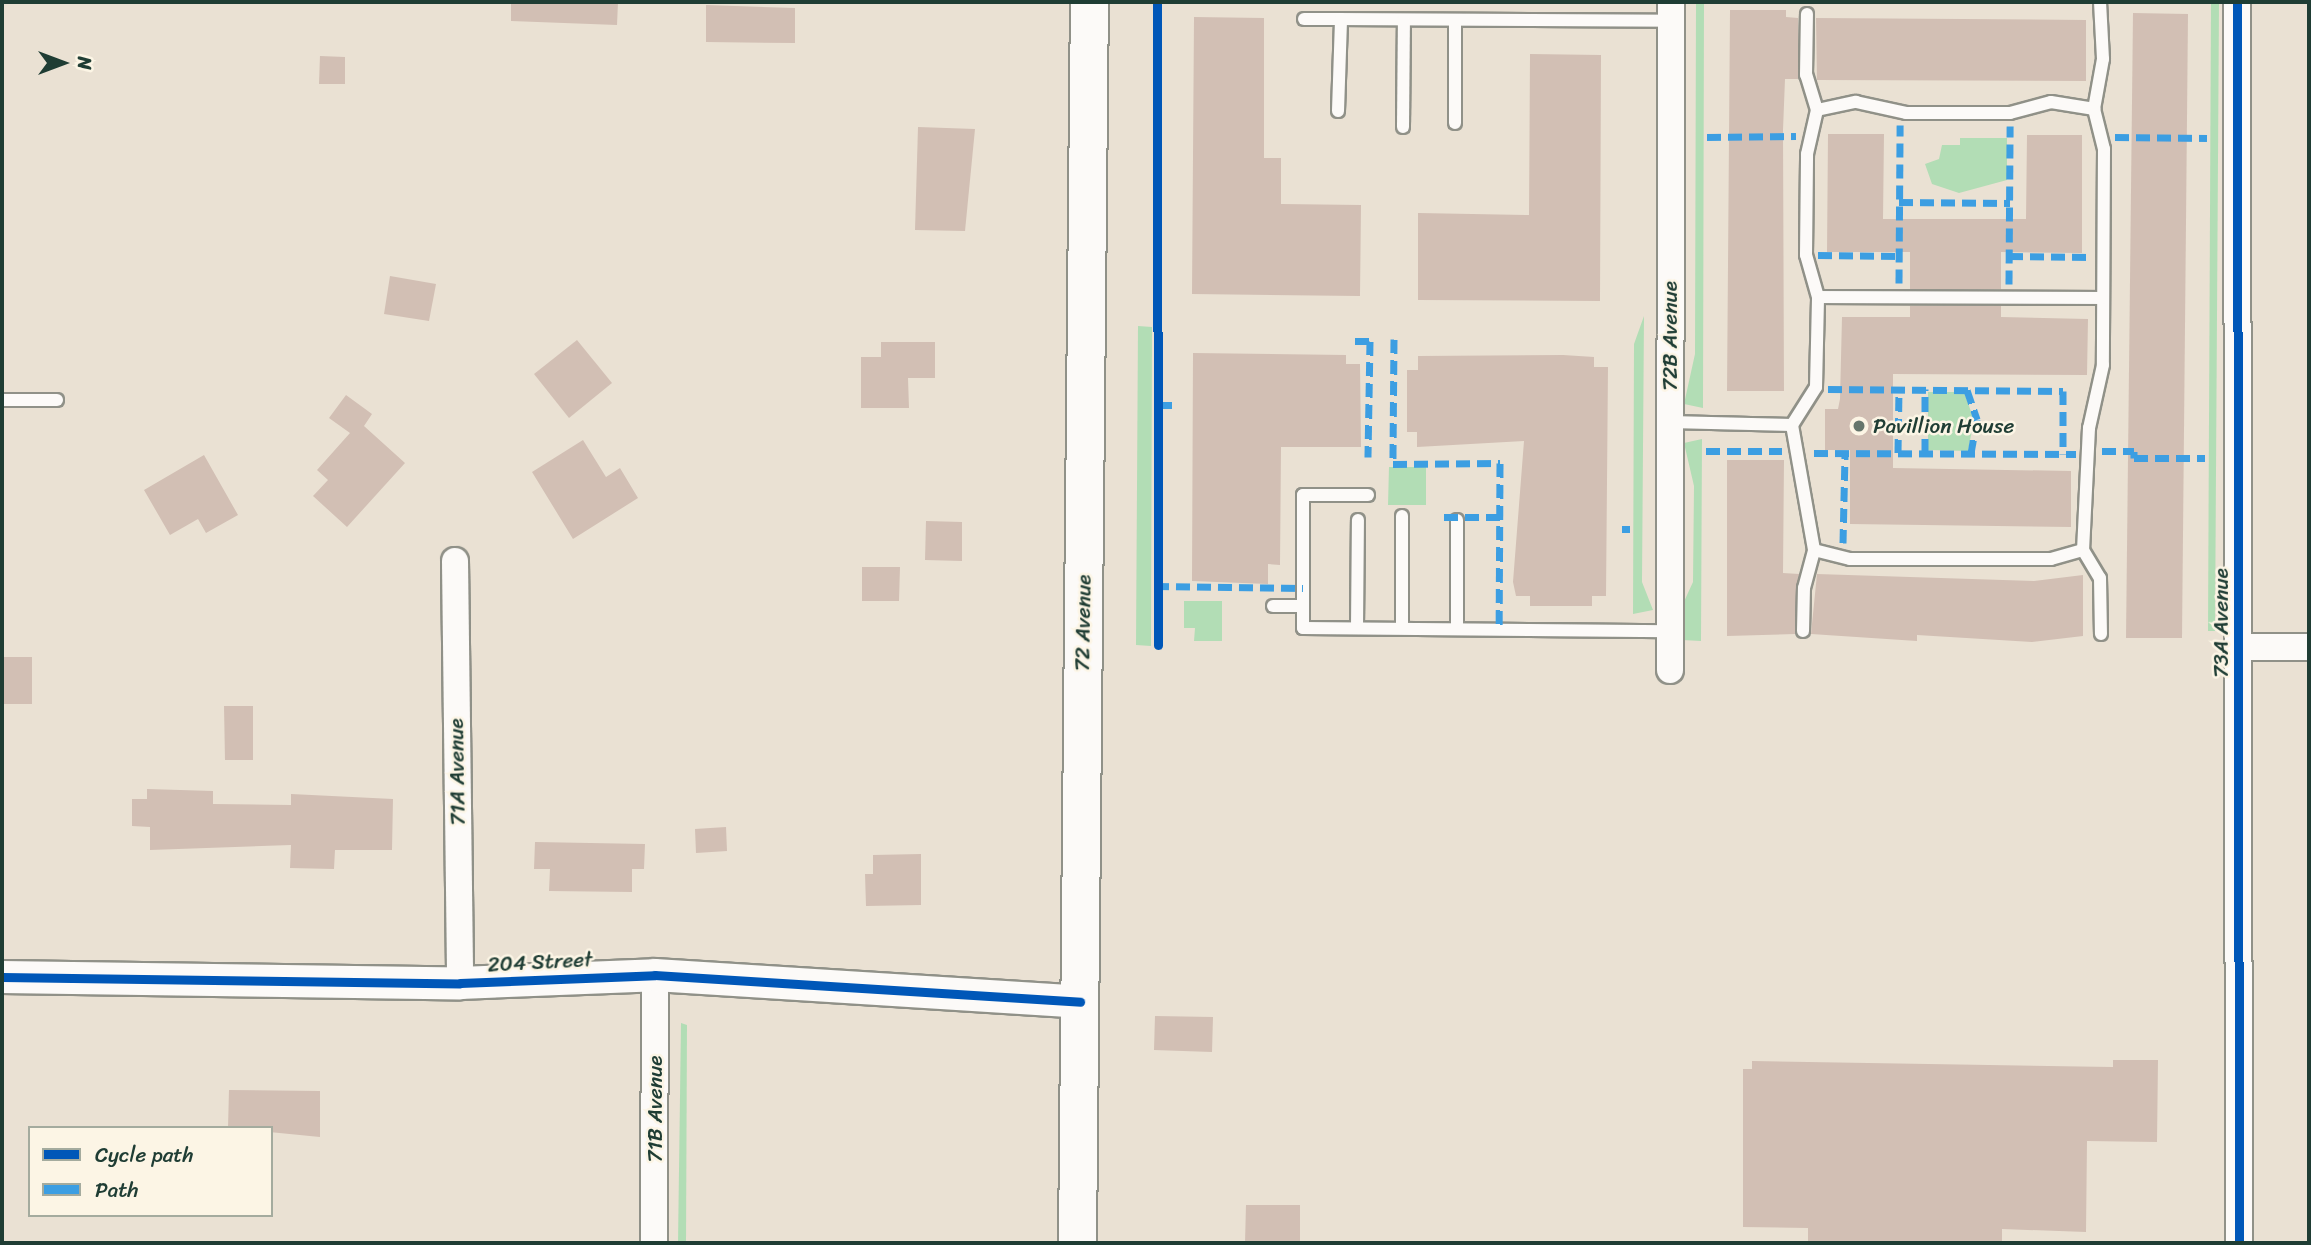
<!DOCTYPE html>
<style>
body{margin:0}
#map{position:relative;width:2311px;height:1245px;overflow:hidden;background:#eae1d3;font-family:Sriracha,sans-serif}
div>[style]{position:absolute}
.green>*{inset:0;background:#b2ddb5}
.building>*{inset:0;background:#d2bfb4}
.roads{filter:drop-shadow(2px 0 #909188) drop-shadow(-2px 0 #909188) drop-shadow(0 2px #909188) drop-shadow(0 -2px #909188)}
.service>*{height:12px;margin:-6px;padding:0 6px;transform-origin:6px;border-radius:6px;background:#fcfaf8}
.minor>*{height:26px;margin:-13px;padding:0 13px;transform-origin:13px;border-radius:13px;background:#fcfaf8}
.tertiary>*{height:32px;margin:-16px;padding:0 16px;transform-origin:16px;border-radius:16px;background:#fcfaf8}
.secondary>*{height:37px;margin:-18.5px;padding:0 18.5px;transform-origin:18.5px;border-radius:18.5px;background:#fcfaf8}
.quiet>*{height:7px;margin-top:-3.5px;transform-origin:0;background:repeating-linear-gradient(90deg,#3c9ee2 0 14px,transparent 0 21px)}
.cycleway>*{height:9px;margin:-4.5px;padding:0 4.5px;transform-origin:4.5px;border-radius:4.5px;background:#0057b8}
.dots>*{width:19px;height:19px;translate:-50% -50%;box-sizing:border-box;border:4px solid #fcf5e5;border-radius:50%}
span{translate:-50% -50%;white-space:nowrap;text-align:center;line-height:1.15;-webkit-text-stroke:5px #fcf5e5;paint-order:stroke}
.street-label{font-size:21px;color:#1f3d34}
.poi-label{font-size:21px;color:#1f3d34}
.left{translate:0 -50%;text-align:left}
.frame{position:absolute;inset:0;border:4px solid #1f3d34;pointer-events:none}
.legend{position:absolute;left:28px;top:1126px;width:245px;height:91px;box-sizing:border-box;background:#fcf5e5;border:2px solid #a4ab9e;margin:0;padding:9px 12px;list-style:none;font-size:21px;color:#1f3d34}
.legend li{display:flex;align-items:center;gap:14px;height:35px}
.legend b{width:35px;border:2px solid #a4ab9e}
.north{position:absolute;left:28px;top:28px;width:70px;height:70px;-webkit-text-stroke:5px #fcf5e5;paint-order:stroke;rotate:90deg;font-size:19px;font-weight:700;line-height:28px;text-align:center;color:#1f3d34}
.north::after{content:'';display:block;margin:auto;width:24px;height:32px;background:#1f3d34;clip-path:polygon(50% 0,100% 100%,50% 72%,0 100%)}
</style>
<div id="map">
<div class="green">
<div style="clip-path:polygon(1696px 2px,1704px 2px,1703px 408px,1684px 404px,1695px 354px)"></div>
<div style="clip-path:polygon(2211px 2px,2219px 2px,2215px 631px,2208px 631px)"></div>
<div style="clip-path:polygon(1960px 138px,2007px 138px,2007px 180px,1959px 193px,1932px 184px,1925px 164px,1939px 159px,1942px 145px,1960px 145px)"></div>
<div style="clip-path:polygon(1644px 316px,1642px 582px,1653px 610px,1633px 614px,1634px 344px)"></div>
<div style="clip-path:polygon(1138px 326px,1152px 327px,1151px 646px,1136px 645px)"></div>
<div style="clip-path:polygon(1928px 392px,1964px 392px,1974px 420px,1968px 451px,1928px 450px)"></div>
<div style="clip-path:polygon(1702px 439px,1701px 641px,1682px 640px,1682px 606px,1693px 582px,1694px 486px,1684px 443px)"></div>
<div style="clip-path:polygon(1389px 467px,1426px 467px,1426px 505px,1388px 505px)"></div>
<div style="clip-path:polygon(1184px 601px,1222px 601px,1222px 641px,1194px 641px,1195px 628px,1184px 628px)"></div>
<div style="clip-path:polygon(681px 1023px,687px 1025px,686px 1243px,678px 1243px)"></div>
</div>
<div class="building">
<div style="clip-path:polygon(511px 2px,618px 2px,617px 25px,511px 21px)"></div>
<div style="clip-path:polygon(706px 5px,795px 8px,795px 43px,706px 42px)"></div>
<div style="clip-path:polygon(1730px 10px,1786px 10px,1786px 17px,1798px 18px,1798px 79px,1785px 79px,1783px 130px,1784px 391px,1727px 391px)"></div>
<div style="clip-path:polygon(2133px 13px,2188px 14px,2182px 638px,2126px 638px)"></div>
<div style="clip-path:polygon(1194px 17px,1264px 18px,1264px 158px,1281px 158px,1281px 204px,1361px 205px,1360px 296px,1192px 294px)"></div>
<div style="clip-path:polygon(1816px 18px,2086px 20px,2086px 81px,1817px 80px)"></div>
<div style="clip-path:polygon(1530px 54px,1601px 55px,1600px 301px,1418px 300px,1418px 213px,1529px 215px)"></div>
<div style="clip-path:polygon(320px 56px,345px 57px,345px 84px,319px 84px)"></div>
<div style="clip-path:polygon(918px 127px,975px 129px,965px 231px,915px 230px)"></div>
<div style="clip-path:polygon(1828px 134px,1884px 134px,1883px 219px,2026px 219px,2027px 135px,2082px 135px,2082px 253px,2001px 252px,2001px 289px,1910px 289px,1910px 252px,1827px 252px)"></div>
<div style="clip-path:polygon(390px 276px,436px 284px,429px 321px,384px 314px)"></div>
<div style="clip-path:polygon(1910px 306px,2001px 306px,2001px 317px,2088px 319px,2087px 375px,1893px 374px,1893px 468px,2071px 471px,2071px 527px,1850px 524px,1850px 450px,1825px 450px,1825px 409px,1838px 409px,1840px 399px,1842px 317px,1910px 317px)"></div>
<div style="clip-path:polygon(577px 340px,612px 383px,569px 418px,534px 374px)"></div>
<div style="clip-path:polygon(881px 342px,935px 342px,935px 378px,908px 378px,909px 408px,861px 408px,861px 357px,881px 357px)"></div>
<div style="clip-path:polygon(1193px 353px,1346px 355px,1346px 364px,1360px 364px,1361px 447px,1281px 447px,1280px 565px,1268px 564px,1268px 584px,1192px 581px)"></div>
<div style="clip-path:polygon(1563px 355px,1594px 357px,1594px 367px,1608px 367px,1606px 596px,1592px 596px,1592px 606px,1530px 606px,1530px 596px,1516px 596px,1513px 582px,1524px 441px,1417px 447px,1417px 432px,1407px 432px,1407px 370px,1418px 370px,1418px 356px)"></div>
<div style="clip-path:polygon(346px 395px,372px 414px,364px 426px,405px 463px,347px 527px,313px 496px,328px 480px,317px 470px,350px 433px,329px 418px)"></div>
<div style="clip-path:polygon(583px 440px,606px 477px,620px 468px,638px 498px,573px 539px,532px 472px)"></div>
<div style="clip-path:polygon(204px 455px,238px 515px,206px 533px,198px 519px,170px 535px,144px 490px)"></div>
<div style="clip-path:polygon(1727px 460px,1784px 460px,1783px 573px,1799px 574px,1795px 634px,1727px 636px)"></div>
<div style="clip-path:polygon(926px 521px,962px 522px,962px 561px,925px 560px)"></div>
<div style="clip-path:polygon(862px 567px,900px 567px,899px 601px,862px 601px)"></div>
<div style="clip-path:polygon(1817px 574px,2034px 581px,2083px 575px,2083px 636px,2032px 642px,1917px 635px,1917px 641px,1811px 634px)"></div>
<div style="clip-path:polygon(2px 657px,32px 657px,32px 704px,2px 704px)"></div>
<div style="clip-path:polygon(224px 706px,253px 706px,253px 760px,225px 760px)"></div>
<div style="clip-path:polygon(147px 789px,213px 791px,213px 804px,291px 805px,291px 794px,393px 799px,392px 850px,335px 850px,334px 869px,290px 868px,291px 845px,150px 850px,150px 827px,132px 826px,132px 799px,147px 799px)"></div>
<div style="clip-path:polygon(726px 827px,727px 851px,696px 853px,695px 829px)"></div>
<div style="clip-path:polygon(535px 842px,645px 844px,644px 869px,632px 869px,632px 892px,549px 891px,550px 869px,534px 869px)"></div>
<div style="clip-path:polygon(921px 854px,921px 905px,866px 906px,865px 874px,873px 874px,873px 855px)"></div>
<div style="clip-path:polygon(1155px 1016px,1213px 1017px,1212px 1052px,1154px 1050px)"></div>
<div style="clip-path:polygon(2113px 1060px,2158px 1060px,2157px 1142px,2087px 1141px,2086px 1232px,2002px 1229px,2002px 1243px,1808px 1243px,1808px 1228px,1743px 1227px,1743px 1069px,1752px 1069px,1752px 1061px,2113px 1067px)"></div>
<div style="clip-path:polygon(229px 1090px,320px 1091px,320px 1137px,228px 1128px)"></div>
<div style="clip-path:polygon(1246px 1205px,1300px 1205px,1300px 1243px,1245px 1243px)"></div>
</div>
<div class="roads">
<div class="service">
<div style="left:1304px;top:19px;width:37px"></div>
<div style="left:1455px;top:21px;width:102px;rotate:90deg"></div>
<div style="left:2094px;top:109px;width:41px;rotate:76deg"></div>
<div style="left:2104px;top:149px;width:216px;rotate:90.3deg"></div>
<div style="left:2103px;top:365px;width:65px;rotate:102.5deg"></div>
<div style="left:2089px;top:428px;width:122px;rotate:92.8deg"></div>
<div style="left:2083px;top:550px;width:33px;rotate:59deg"></div>
<div style="left:2100px;top:578px;width:56px;rotate:89deg"></div>
<div style="left:1817px;top:110px;width:40px;rotate:-12deg"></div>
<div style="left:1856px;top:102px;width:51px;rotate:12.4deg"></div>
<div style="left:1906px;top:113px;width:104px"></div>
<div style="left:2010px;top:113px;width:42px;rotate:-15deg"></div>
<div style="left:2051px;top:102px;width:44px;rotate:9.2deg"></div>
<div style="left:2094px;top:109px;width:51px;rotate:-79.8deg"></div>
<div style="left:2103px;top:59px;width:57px;rotate:-93deg"></div>
<div style="left:1338px;top:111px;width:92px;rotate:-88.1deg"></div>
<div style="left:1341px;top:19px;width:330px;rotate:0.3deg"></div>
<div style="left:1403px;top:127px;width:107px;rotate:-89.5deg"></div>
<div style="left:1818px;top:297px;width:285px;rotate:0.2deg"></div>
<div style="left:2px;top:400px;width:55px"></div>
<div style="left:1670px;top:422px;width:122px;rotate:1.4deg"></div>
<div style="left:1792px;top:425px;width:45px;rotate:-57.7deg"></div>
<div style="left:1816px;top:387px;width:90px;rotate:-88.7deg"></div>
<div style="left:1818px;top:297px;width:44px;rotate:-105.9deg"></div>
<div style="left:1806px;top:255px;width:101px;rotate:-89.4deg"></div>
<div style="left:1807px;top:154px;width:45px;rotate:-77.2deg"></div>
<div style="left:1817px;top:110px;width:37px;rotate:-107deg"></div>
<div style="left:1806px;top:75px;width:61px;rotate:-89.1deg"></div>
<div style="left:1792px;top:425px;width:127px;rotate:80deg"></div>
<div style="left:1368px;top:495px;width:65px;rotate:180deg"></div>
<div style="left:1303px;top:495px;width:133px;rotate:90deg"></div>
<div style="left:1303px;top:628px;width:367px;rotate:0.5deg"></div>
<div style="left:1457px;top:520px;width:108px;rotate:90deg"></div>
<div style="left:1273px;top:606px;width:30px"></div>
<div style="left:1357px;top:628px;width:108px;rotate:-89.5deg"></div>
<div style="left:1402px;top:628px;width:112px;rotate:-90deg"></div>
<div style="left:1803px;top:631px;width:43px;rotate:-88.7deg"></div>
<div style="left:1804px;top:588px;width:39px;rotate:-75deg"></div>
<div style="left:1814px;top:550px;width:37px;rotate:14deg"></div>
<div style="left:1850px;top:559px;width:201px"></div>
<div style="left:2051px;top:559px;width:33px;rotate:-16deg"></div>
</div>
<div class="minor">
<div style="left:2237px;top:2px;width:1241px;rotate:89.91deg"></div>
<div style="left:455px;top:561px;width:422px;rotate:89.3deg"></div>
<div style="left:2238px;top:647px;width:71px"></div>
<div style="left:1670px;top:670px;width:668px;rotate:-89.91deg"></div>
<div style="left:654px;top:1243px;width:268px;rotate:-89.8deg"></div>
</div>
<div class="tertiary">
<div style="left:2px;top:977px;width:458px;rotate:0.8deg"></div>
<div style="left:460px;top:983px;width:195px;rotate:-2.3deg"></div>
<div style="left:655px;top:975px;width:426px;rotate:3.6deg"></div>
</div>
<div class="secondary">
<div style="left:1077px;top:1243px;width:1241px;rotate:-89.45deg"></div>
</div>
</div>
<div class="quiet">
<div style="left:1707px;top:137px;width:89px;rotate:-0.6deg"></div>
<div style="left:2115px;top:137px;width:92px;rotate:0.6deg"></div>
<div style="left:1899px;top:202px;width:111px;rotate:0.5deg"></div>
<div style="left:1818px;top:255px;width:81px;rotate:0.7deg"></div>
<div style="left:2009px;top:256px;width:81px;rotate:0.7deg"></div>
<div style="left:1899px;top:283px;width:158px;rotate:-89.6deg"></div>
<div style="left:2009px;top:284px;width:158px;rotate:-89.6deg"></div>
<div style="left:1394px;top:339px;width:125px;rotate:90.5deg"></div>
<div style="left:1393px;top:464px;width:107px;rotate:-0.5deg"></div>
<div style="left:1500px;top:463px;width:166px;rotate:90.3deg"></div>
<div style="left:1355px;top:341px;width:15px"></div>
<div style="left:1370px;top:341px;width:116px;rotate:91deg"></div>
<div style="left:1828px;top:389px;width:235px;rotate:0.5deg"></div>
<div style="left:2063px;top:391px;width:63px;rotate:90deg"></div>
<div style="left:1967px;top:390px;width:31px;rotate:71deg"></div>
<div style="left:1977px;top:419px;width:36px;rotate:100deg"></div>
<div style="left:1158px;top:405px;width:18px"></div>
<div style="left:1706px;top:451px;width:76px"></div>
<div style="left:2102px;top:451px;width:32px"></div>
<div style="left:2134px;top:451px;width:7px;rotate:90deg"></div>
<div style="left:2134px;top:458px;width:71px"></div>
<div style="left:1814px;top:453px;width:262px;rotate:0.2deg"></div>
<div style="left:1898px;top:453px;width:64px;rotate:-89.1deg"></div>
<div style="left:1925px;top:453px;width:64px;rotate:-90deg"></div>
<div style="left:1444px;top:517px;width:56px"></div>
<div style="left:1622px;top:529px;width:8px"></div>
<div style="left:1843px;top:543px;width:90px;rotate:-88.7deg"></div>
<div style="left:1155px;top:586px;width:148px;rotate:0.8deg"></div>
</div>
<div class="cycleway">
<div style="left:1157px;top:2px;width:643px;rotate:89.91deg"></div>
<div style="left:2237px;top:2px;width:1241px;rotate:89.91deg"></div>
<div style="left:2px;top:977px;width:458px;rotate:0.8deg"></div>
<div style="left:460px;top:983px;width:195px;rotate:-2.3deg"></div>
<div style="left:655px;top:975px;width:426px;rotate:3.6deg"></div>
</div>
<div class="dots">
<div style="left:1859px;top:426px;background:#66766c"></div>
</div>
<div class="street-label">
<span style="left:1670px;top:336px;rotate:-90deg">72B Avenue</span>
<span style="left:1083px;top:623px;rotate:-89deg">72 Avenue</span>
<span style="left:2221px;top:623px;rotate:-90deg">73A Avenue</span>
<span style="left:457px;top:772px;rotate:-91deg">71A Avenue</span>
<span style="left:540px;top:962px;rotate:-3deg">204 Street</span>
<span style="left:655px;top:1109px;rotate:-90deg">71B Avenue</span>
</div>
<div class="poi-label">
<span class="left" style="left:1873px;top:426px">Pavillion House</span>
</div>
<div class="frame"></div>
<ul class="legend">
<li><b style="height:9px;background:#0057b8"></b>Cycle path</li>
<li><b style="height:9px;background:#3c9ee2"></b>Path</li>
</ul>
<div class="north">N</div>
</div>
